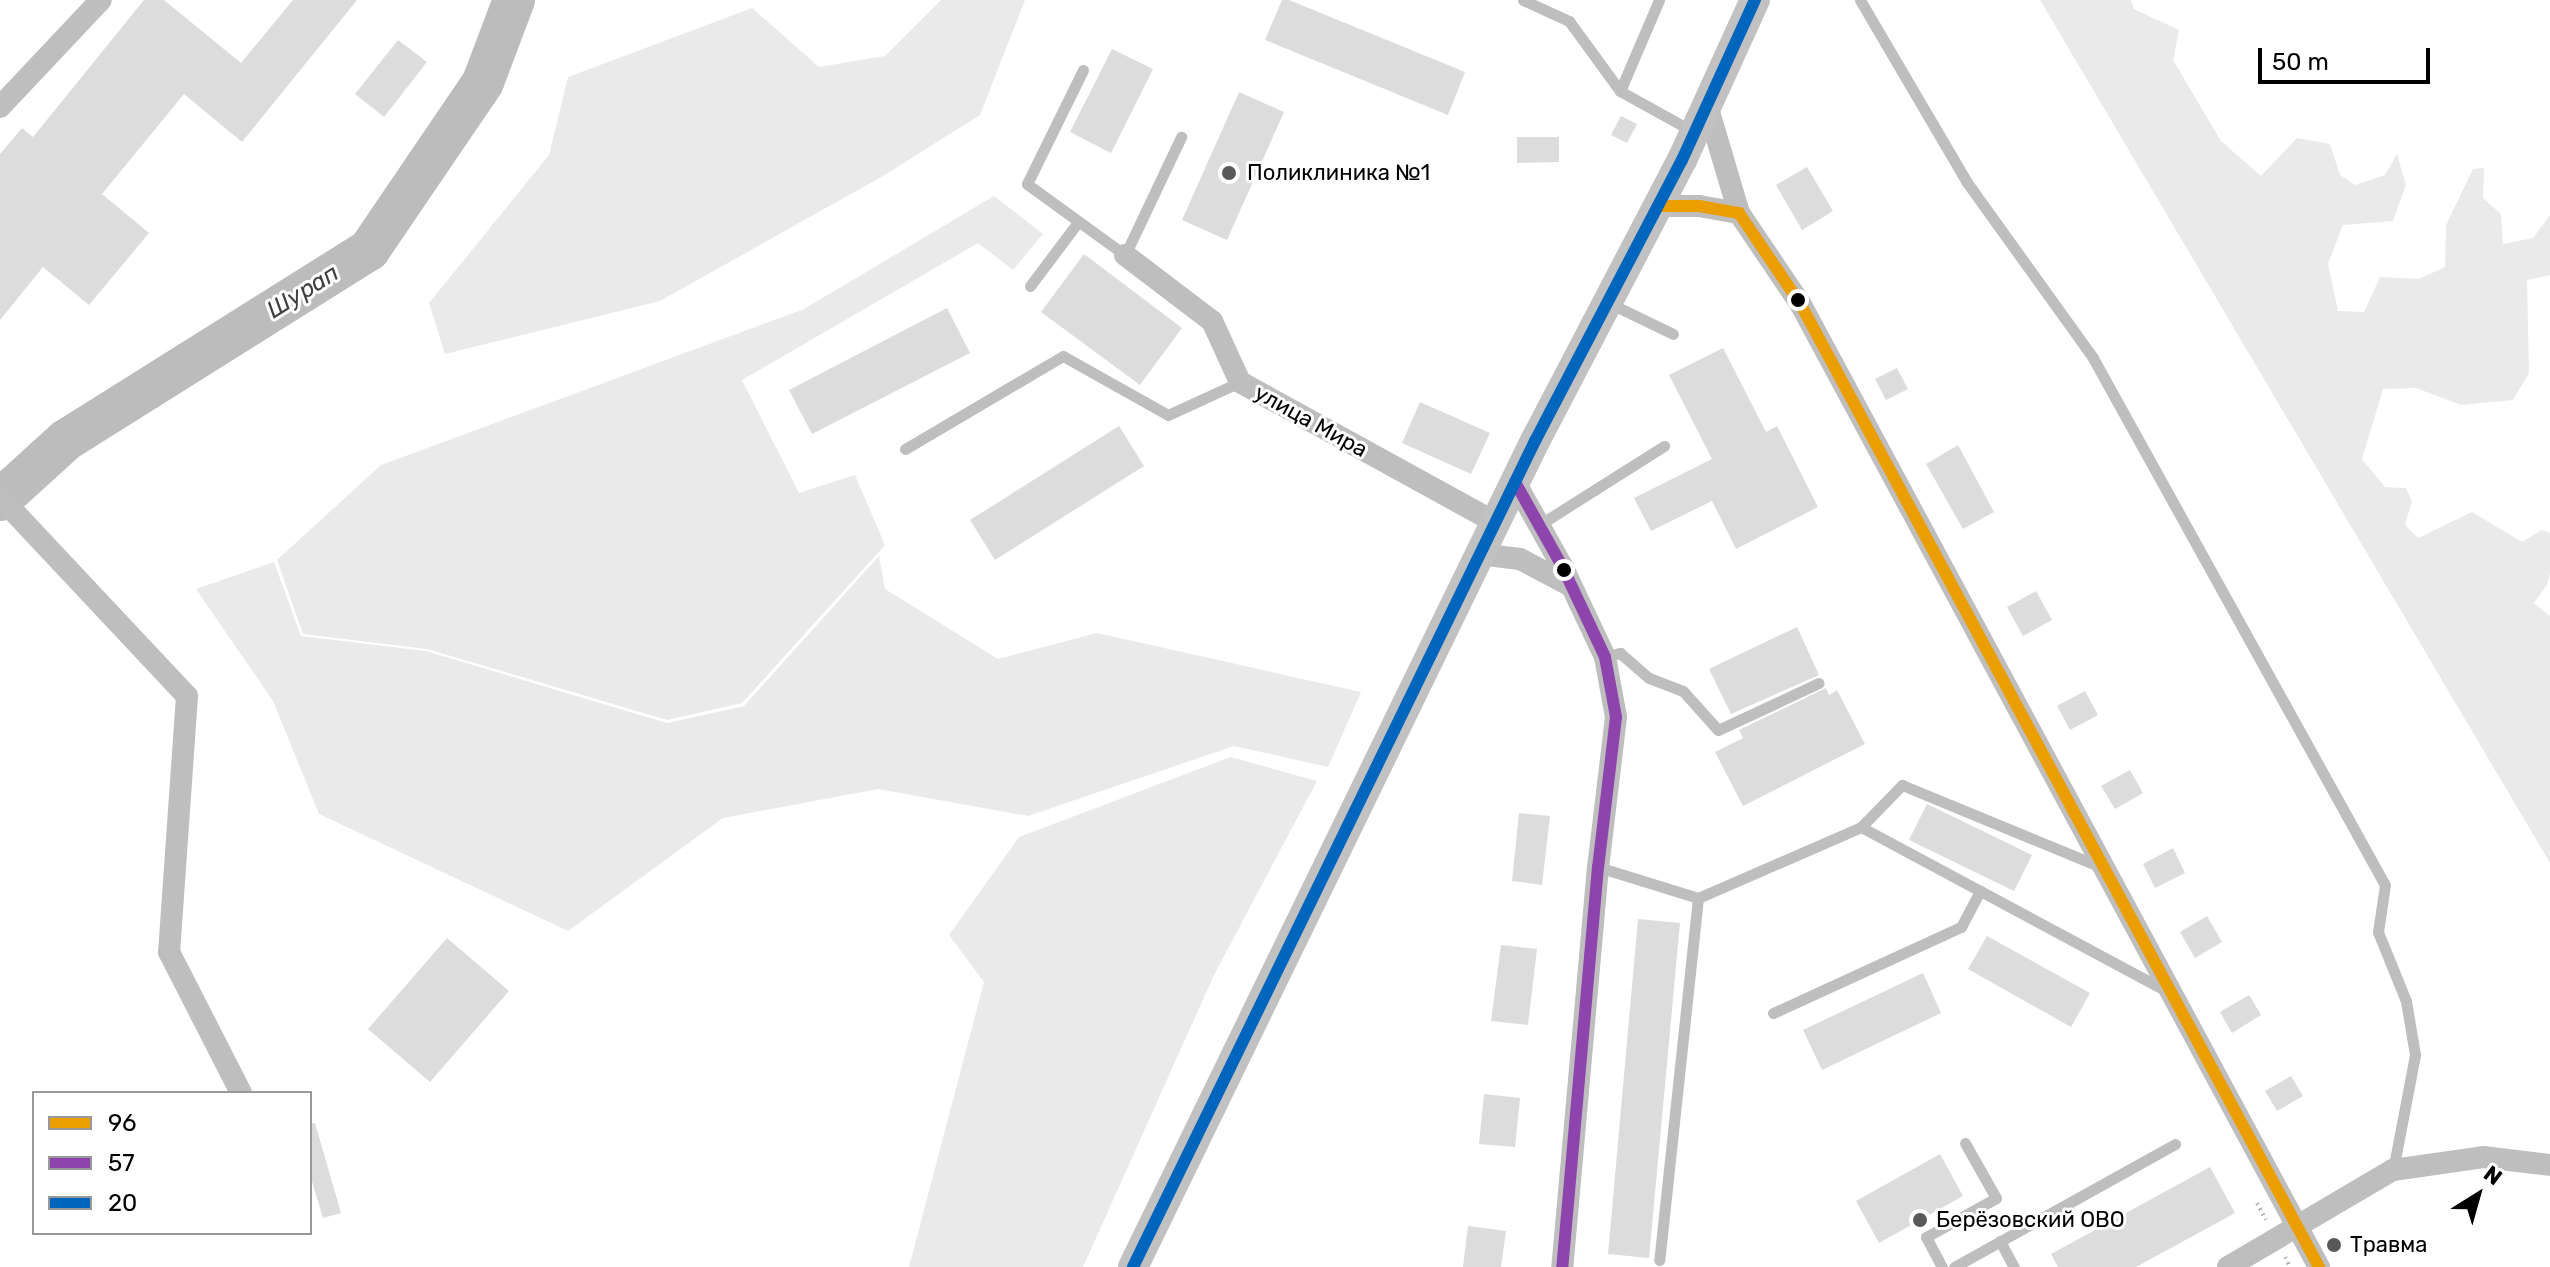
<!DOCTYPE html>
<meta charset="utf-8">
<style>
body{margin:0}
#map{position:relative;width:2550px;height:1267px;overflow:hidden;background:#fff;font-family:Rubik,sans-serif}
div>[style]{position:absolute}
.green>*{inset:0;background:#eaeaea}
.river>*{height:42px;margin:-21px;padding:0 21px;transform-origin:21px;border-radius:21px;background:#bcbcbc}
.building>*{inset:0;background:#dcdcdc}
.path>*{height:4px;margin-top:-2px;transform-origin:0;background:repeating-linear-gradient(90deg,#b8b8b8 0 2px,transparent 0 6px)}
.lane>*{height:11px;margin:-5.5px;padding:0 5.5px;transform-origin:5.5px;border-radius:5.5px;background:#bebebe}
.street>*{height:22px;margin:-11px;padding:0 11px;transform-origin:11px;border-radius:11px;background:#bebebe}
.secondary>*{height:30px;margin:-15px;padding:0 15px;transform-origin:15px;border-radius:15px;background:#c1c1c1}
.bus-1>*{height:12px;margin:-6px;padding:0 6px;transform-origin:6px;border-radius:6px;background:#eb9e00}
.bus-2>*{height:12px;margin:-6px;padding:0 6px;transform-origin:6px;border-radius:6px;background:#8e44ad}
.bus-3>*{height:12px;margin:-6px;padding:0 6px;transform-origin:6px;border-radius:6px;background:#0065bd}
.dots>*{width:22px;height:22px;translate:-50% -50%;box-sizing:border-box;border:4px solid #fff;border-radius:50%}
span{translate:-50% -50%;white-space:nowrap;text-align:center;line-height:1.15;-webkit-text-stroke:6px #fff;paint-order:stroke}
.poi-label{font-size:22px;color:#000}
.left{translate:0 -50%;text-align:left}
.street-label{font-size:22px;color:#000}
.water-label{font-size:24px;color:#404040;font-style:italic}
.legend{position:absolute;left:32px;top:1091px;width:280px;height:144px;box-sizing:border-box;background:#fff;border:2px solid #999;margin:0;padding:10px 14px;list-style:none;font-size:24px;color:#000}
.legend li{display:flex;align-items:center;gap:16px;height:40px}
.legend b{width:40px;border:2px solid #999}
.north{position:absolute;left:2438px;top:1155px;width:80px;height:80px;-webkit-text-stroke:6px #fff;paint-order:stroke;rotate:37deg;font-size:22px;font-weight:700;line-height:32px;text-align:center;color:#000}
.north::after{content:'';display:block;margin:auto;width:28px;height:36px;background:#000;clip-path:polygon(50% 0,100% 100%,50% 72%,0 100%)}
.scale{position:absolute;left:2258px;top:48px;width:172px;height:36px;box-sizing:border-box;border:4px solid #000;border-top:0;padding-left:10px;font-size:24px;line-height:28px;white-space:nowrap;color:#000;-webkit-text-stroke:6px #fff;paint-order:stroke}
</style>
<div id="map">
<div class="green">
<div style="clip-path:polygon(941px 0,1025px 0,980px 115px,883px 176px,660px 301px,445px 354px,429px 303px,549px 155px,568px 77px,752px 8px,819px 67px,885px 56px)"></div>
<div style="clip-path:polygon(2040px 0,2131px 0,2134px 9px,2179px 30px,2173px 60px,2221px 141px,2261px 176px,2297px 138px,2330px 144px,2340px 175px,2355px 185px,2385px 175px,2397px 154px,2406px 185px,2393px 221px,2343px 225px,2328px 264px,2338px 311px,2364px 312px,2380px 277px,2419px 279px,2445px 267px,2446px 225px,2473px 169px,2484px 168px,2483px 198px,2501px 214px,2503px 244px,2533px 238px,2550px 215px,2550px 275px,2527px 280px,2529px 373px,2513px 400px,2461px 405px,2416px 388px,2383px 389px,2362px 459px,2385px 487px,2406px 488px,2412px 501px,2405px 525px,2418px 538px,2472px 512px,2522px 542px,2542px 530px,2550px 533px,2550px 574px,2547px 585px,2534px 603px,2550px 616px,2550px 863px)"></div>
<div style="clip-path:polygon(994px 196px,1043px 234px,1013px 270px,978px 243px,742px 380px,799px 493px,855px 475px,885px 545px,742px 703px,667px 720px,427px 649px,303px 634px,277px 560px,381px 465px,804px 309px)"></div>
<div style="clip-path:polygon(879px 556px,885px 589px,998px 659px,1097px 633px,1361px 692px,1328px 767px,1234px 746px,1028px 816px,878px 789px,723px 818px,568px 931px,319px 814px,273px 701px,196px 589px,274px 562px,301px 636px,426px 651px,667px 723px,744px 706px)"></div>
<div style="clip-path:polygon(1231px 757px,1317px 781px,1214px 975px,1083px 1267px,909px 1267px,984px 982px,949px 935px,1019px 837px)"></div>
</div>
<div class="river">
<div style="left:0;top:500px;width:89px;rotate:-42.3deg"></div>
<div style="left:66px;top:440px;width:358px;rotate:-32.1deg"></div>
<div style="left:369px;top:250px;width:203px;rotate:-55.8deg"></div>
<div style="left:483px;top:82px;width:88px;rotate:-69.3deg"></div>
</div>
<div class="building">
<div style="clip-path:polygon(144px 0,164px 0,241px 63px,293px 0,357px 0,242px 142px,184px 94px,102px 194px,149px 233px,89px 305px,43px 267px,0 320px,0 154px,22px 128px,33px 137px)"></div>
<div style="clip-path:polygon(1282px 0,1289px 0,1465px 72px,1448px 115px,1265px 40px)"></div>
<div style="clip-path:polygon(398px 40px,427px 62px,384px 117px,355px 94px)"></div>
<div style="clip-path:polygon(1112px 49px,1153px 69px,1111px 153px,1070px 132px)"></div>
<div style="clip-path:polygon(1239px 92px,1284px 112px,1227px 240px,1182px 220px)"></div>
<div style="clip-path:polygon(1621px 116px,1637px 124px,1627px 143px,1611px 135px)"></div>
<div style="clip-path:polygon(1517px 137px,1559px 137px,1559px 162px,1517px 163px)"></div>
<div style="clip-path:polygon(1807px 167px,1833px 211px,1802px 230px,1776px 185px)"></div>
<div style="clip-path:polygon(1084px 254px,1182px 328px,1140px 385px,1041px 312px)"></div>
<div style="clip-path:polygon(947px 308px,970px 353px,812px 434px,789px 390px)"></div>
<div style="clip-path:polygon(1723px 348px,1766px 432px,1777px 426px,1818px 507px,1736px 549px,1712px 501px,1651px 531px,1634px 498px,1712px 459px,1669px 375px)"></div>
<div style="clip-path:polygon(1897px 368px,1908px 389px,1886px 400px,1875px 379px)"></div>
<div style="clip-path:polygon(1420px 402px,1490px 433px,1471px 474px,1402px 443px)"></div>
<div style="clip-path:polygon(1119px 426px,1144px 466px,995px 560px,970px 520px)"></div>
<div style="clip-path:polygon(1958px 445px,1994px 512px,1963px 529px,1926px 464px)"></div>
<div style="clip-path:polygon(2036px 591px,2052px 620px,2023px 636px,2007px 607px)"></div>
<div style="clip-path:polygon(1797px 627px,1819px 675px,1731px 714px,1709px 669px)"></div>
<div style="clip-path:polygon(1826px 688px,1829px 695px,1837px 690px,1865px 744px,1743px 806px,1715px 752px,1743px 738px,1739px 730px)"></div>
<div style="clip-path:polygon(2085px 691px,2098px 715px,2070px 730px,2057px 706px)"></div>
<div style="clip-path:polygon(2130px 770px,2143px 793px,2115px 809px,2101px 786px)"></div>
<div style="clip-path:polygon(1927px 804px,2032px 855px,2014px 891px,1909px 840px)"></div>
<div style="clip-path:polygon(1519px 813px,1550px 816px,1542px 885px,1512px 881px)"></div>
<div style="clip-path:polygon(2173px 848px,2185px 873px,2155px 888px,2143px 864px)"></div>
<div style="clip-path:polygon(2207px 916px,2222px 942px,2195px 958px,2180px 932px)"></div>
<div style="clip-path:polygon(1638px 919px,1680px 923px,1649px 1258px,1608px 1254px)"></div>
<div style="clip-path:polygon(1987px 936px,2090px 993px,2071px 1027px,1968px 969px)"></div>
<div style="clip-path:polygon(447px 938px,509px 991px,430px 1082px,368px 1029px)"></div>
<div style="clip-path:polygon(1501px 945px,1537px 949px,1528px 1025px,1491px 1021px)"></div>
<div style="clip-path:polygon(1923px 973px,1941px 1013px,1822px 1070px,1803px 1030px)"></div>
<div style="clip-path:polygon(2249px 995px,2261px 1015px,2232px 1033px,2220px 1012px)"></div>
<div style="clip-path:polygon(2291px 1076px,2303px 1096px,2277px 1111px,2265px 1091px)"></div>
<div style="clip-path:polygon(1484px 1094px,1520px 1098px,1515px 1147px,1479px 1144px)"></div>
<div style="clip-path:polygon(315px 1123px,341px 1213px,323px 1218px,310px 1175px,310px 1124px)"></div>
<div style="clip-path:polygon(1940px 1154px,1963px 1196px,1879px 1243px,1856px 1201px)"></div>
<div style="clip-path:polygon(2210px 1167px,2235px 1213px,2136px 1267px,2058px 1267px,2051px 1254px)"></div>
<div style="clip-path:polygon(1468px 1226px,1506px 1231px,1501px 1267px,1463px 1267px)"></div>
</div>
<div class="path">
<div style="left:2257px;top:1203px;width:19px;rotate:62deg"></div>
<div style="left:2285px;top:1257px;width:11px;rotate:63deg"></div>
</div>
<div class="lane">
<div style="left:1523px;top:0;width:51px;rotate:24.5deg"></div>
<div style="left:1569px;top:21px;width:87px;rotate:53.9deg"></div>
<div style="left:1620px;top:91px;width:85px;rotate:29deg"></div>
<div style="left:1860px;top:0;width:210px;rotate:59.6deg"></div>
<div style="left:1966px;top:181px;width:218px;rotate:54.3deg"></div>
<div style="left:2093px;top:358px;width:602px;rotate:61.01deg"></div>
<div style="left:2385px;top:885px;width:48px;rotate:98.5deg"></div>
<div style="left:2378px;top:932px;width:74px;rotate:67.9deg"></div>
<div style="left:2406px;top:1001px;width:55px;rotate:80.5deg"></div>
<div style="left:2415px;top:1055px;width:117px;rotate:100.8deg"></div>
<div style="left:1083px;top:70px;width:127px;rotate:116.2deg"></div>
<div style="left:1027px;top:184px;width:121px;rotate:35.9deg"></div>
<div style="left:1125px;top:255px;width:131px;rotate:-64.6deg"></div>
<div style="left:1620px;top:91px;width:99px;rotate:-66.8deg"></div>
<div style="left:1030px;top:286px;width:80px;rotate:-53.1deg"></div>
<div style="left:1609px;top:303px;width:71px;rotate:25.8deg"></div>
<div style="left:905px;top:449px;width:183px;rotate:-30.5deg"></div>
<div style="left:1063px;top:356px;width:120px;rotate:29.3deg"></div>
<div style="left:1168px;top:415px;width:79px;rotate:-24.6deg"></div>
<div style="left:1539px;top:525px;width:148px;rotate:-32.3deg"></div>
<div style="left:1605px;top:657px;width:16px;rotate:-15deg"></div>
<div style="left:1620px;top:653px;width:38px;rotate:41deg"></div>
<div style="left:1649px;top:678px;width:36px;rotate:21deg"></div>
<div style="left:1683px;top:691px;width:52px;rotate:48.1deg"></div>
<div style="left:1718px;top:730px;width:111px;rotate:-25deg"></div>
<div style="left:1861px;top:827px;width:59px;rotate:-45.7deg"></div>
<div style="left:1902px;top:785px;width:213px;rotate:22.4deg"></div>
<div style="left:1598px;top:867px;width:105px;rotate:17.2deg"></div>
<div style="left:1698px;top:898px;width:364px;rotate:96.1deg"></div>
<div style="left:1698px;top:898px;width:178px;rotate:-23.5deg"></div>
<div style="left:1861px;top:827px;width:345px;rotate:28.2deg"></div>
<div style="left:1773px;top:1013px;width:207px;rotate:-24.6deg"></div>
<div style="left:1961px;top:927px;width:41px;rotate:-62.2deg"></div>
<div style="left:2000px;top:1241px;width:30px;rotate:62deg"></div>
<div style="left:1942px;top:1267px;width:34px;rotate:-118deg"></div>
<div style="left:1926px;top:1237px;width:80px;rotate:-29.1deg"></div>
<div style="left:1996px;top:1198px;width:63px;rotate:-119.4deg"></div>
<div style="left:1954px;top:1267px;width:253px;rotate:-29.1deg"></div>
</div>
<div class="street">
<div style="left:1707px;top:105px;width:113px;rotate:73.5deg"></div>
<div style="left:0;top:107px;width:147px;rotate:-46.7deg"></div>
<div style="left:1659px;top:206px;width:40px"></div>
<div style="left:1699px;top:206px;width:41px;rotate:9.9deg"></div>
<div style="left:1739px;top:213px;width:111px;rotate:56deg"></div>
<div style="left:1801px;top:305px;width:1093px;rotate:61.7deg"></div>
<div style="left:1125px;top:255px;width:109px;rotate:37.2deg"></div>
<div style="left:1212px;top:321px;width:67px;rotate:65.3deg"></div>
<div style="left:1240px;top:382px;width:291px;rotate:28.8deg"></div>
<div style="left:1515px;top:482px;width:98px;rotate:60.8deg"></div>
<div style="left:1563px;top:568px;width:98px;rotate:64.7deg"></div>
<div style="left:1605px;top:657px;width:61px;rotate:79.6deg"></div>
<div style="left:1616px;top:717px;width:151px;rotate:96.8deg"></div>
<div style="left:1598px;top:867px;width:402px;rotate:95.1deg"></div>
<div style="left:0;top:497px;width:273px;rotate:46.8deg"></div>
<div style="left:187px;top:696px;width:257px;rotate:94deg"></div>
<div style="left:169px;top:952px;width:158px;rotate:62.9deg"></div>
<div style="left:1479px;top:554px;width:41px;rotate:7deg"></div>
<div style="left:1520px;top:559px;width:58px;rotate:27.9deg"></div>
<div style="left:2228px;top:1267px;width:191px;rotate:-30.5deg"></div>
<div style="left:2393px;top:1170px;width:91px;rotate:-8.2deg"></div>
<div style="left:2483px;top:1157px;width:67px;rotate:6.8deg"></div>
</div>
<div class="secondary">
<div style="left:1133px;top:1267px;width:919px;rotate:-64.05deg"></div>
<div style="left:1535px;top:441px;width:317px;rotate:-62.4deg"></div>
<div style="left:1682px;top:160px;width:176px;rotate:-65.5deg"></div>
</div>
<div class="bus-1">
<div style="left:1659px;top:206px;width:40px"></div>
<div style="left:1699px;top:206px;width:41px;rotate:9.9deg"></div>
<div style="left:1739px;top:213px;width:111px;rotate:56deg"></div>
<div style="left:1801px;top:305px;width:1093px;rotate:61.7deg"></div>
</div>
<div class="bus-2">
<div style="left:1515px;top:482px;width:98px;rotate:60.8deg"></div>
<div style="left:1563px;top:568px;width:98px;rotate:64.7deg"></div>
<div style="left:1605px;top:657px;width:61px;rotate:79.6deg"></div>
<div style="left:1616px;top:717px;width:151px;rotate:96.8deg"></div>
<div style="left:1598px;top:867px;width:402px;rotate:95.1deg"></div>
</div>
<div class="bus-3">
<div style="left:1133px;top:1267px;width:919px;rotate:-64.05deg"></div>
<div style="left:1535px;top:441px;width:317px;rotate:-62.4deg"></div>
<div style="left:1682px;top:160px;width:176px;rotate:-65.5deg"></div>
</div>
<div class="dots">
<div style="left:1229px;top:173px;background:#595959"></div>
<div style="left:1798px;top:300px;background:#000"></div>
<div style="left:1564px;top:570px;background:#000"></div>
<div style="left:1920px;top:1220px;background:#595959"></div>
<div style="left:2334px;top:1245px;background:#595959"></div>
</div>
<div class="poi-label">
<span class="left" style="left:1247px;top:173px">Поликлиника №1</span>
<span class="left" style="left:1936px;top:1220px">Берёзовский ОВО</span>
<span class="left" style="left:2350px;top:1245px">Травма</span>
</div>
<div class="street-label">
<span style="left:1311px;top:421px;rotate:29deg">улица Мира</span>
</div>
<div class="water-label">
<span style="left:303px;top:292px;rotate:-32deg">Шурап</span>
</div>
<ul class="legend">
<li><b style="height:10px;background:#eb9e00"></b>96</li>
<li><b style="height:10px;background:#8e44ad"></b>57</li>
<li><b style="height:10px;background:#0065bd"></b>20</li>
</ul>
<div class="north">N</div>
<div class="scale">50 m</div>
</div>
